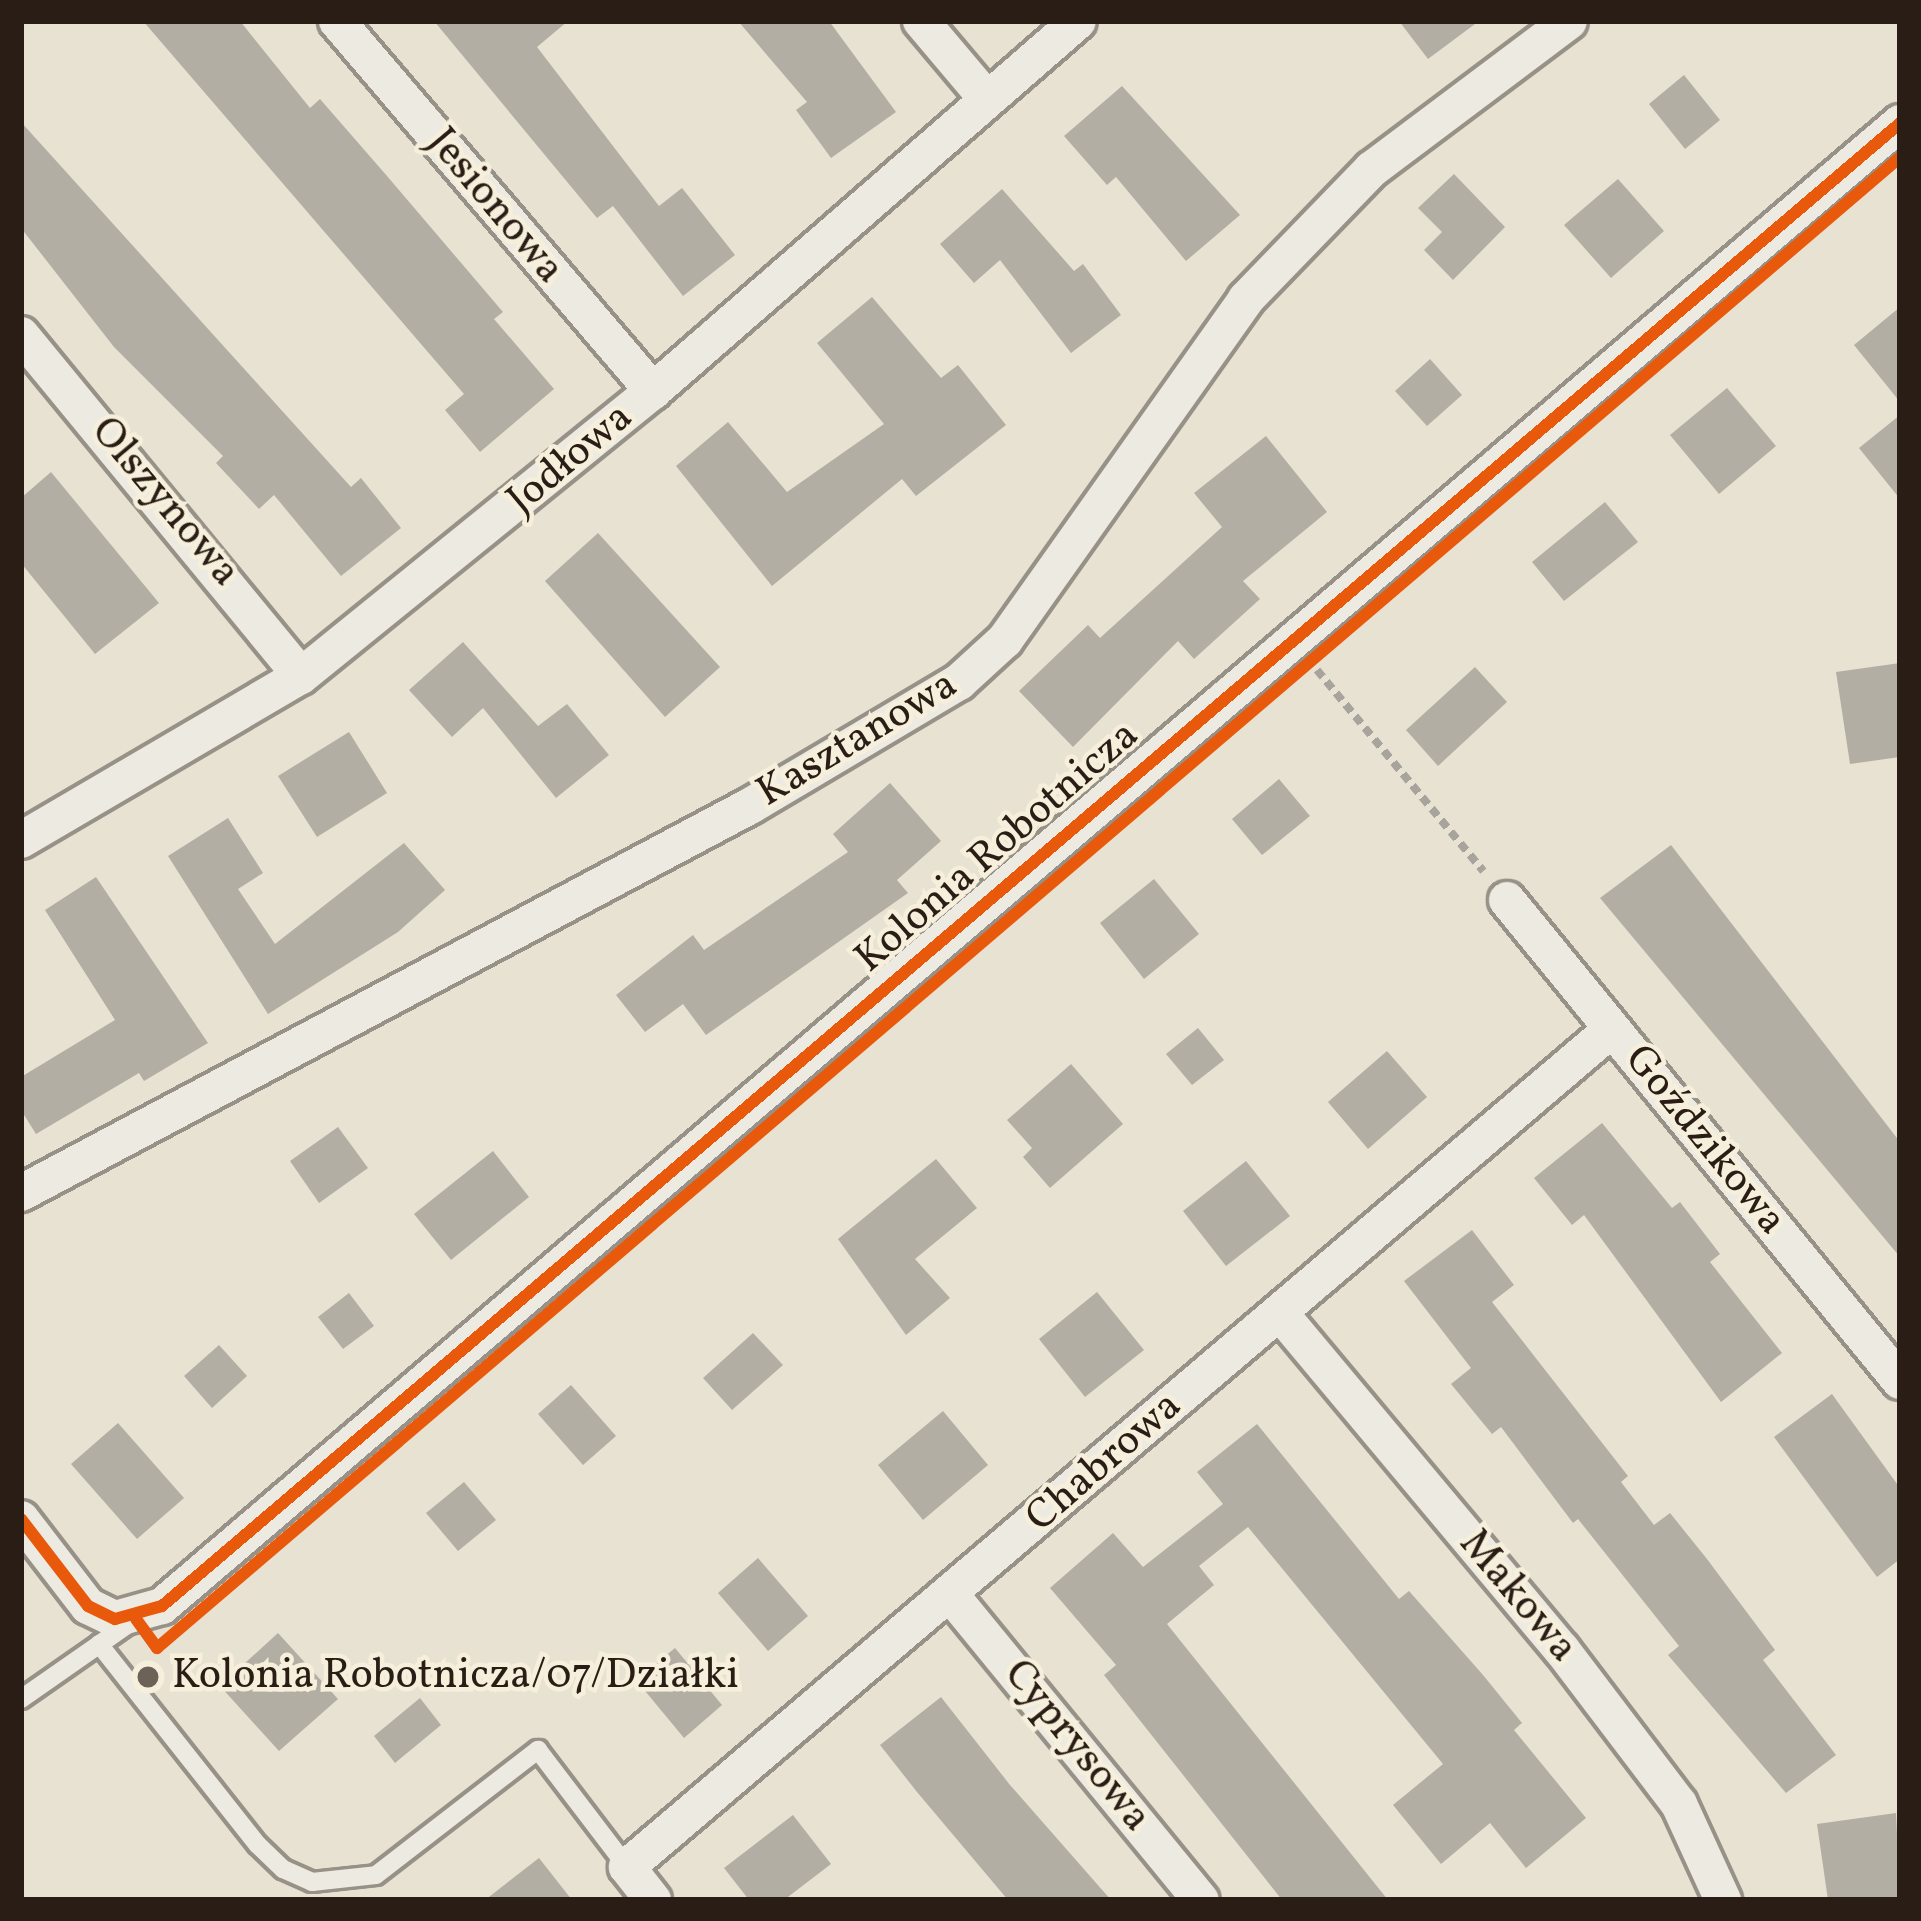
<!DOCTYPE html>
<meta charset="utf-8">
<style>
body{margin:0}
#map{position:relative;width:1921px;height:1921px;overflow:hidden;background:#e8e2d2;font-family:Vollkorn,serif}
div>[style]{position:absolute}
.building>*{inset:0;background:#b3aea3}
.path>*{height:8px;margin-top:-4px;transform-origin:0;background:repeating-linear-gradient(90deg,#a7a49d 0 9px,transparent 0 15px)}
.roads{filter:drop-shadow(3px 0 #979187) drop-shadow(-3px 0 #979187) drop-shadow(0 3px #979187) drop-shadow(0 -3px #979187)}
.service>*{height:18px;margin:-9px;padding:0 9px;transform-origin:9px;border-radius:9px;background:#edeae1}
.minor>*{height:36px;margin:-18px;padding:0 18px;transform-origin:18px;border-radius:18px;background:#edeae1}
.cycleway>*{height:12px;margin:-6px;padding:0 6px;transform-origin:6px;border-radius:6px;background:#e8590c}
.dots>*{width:33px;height:33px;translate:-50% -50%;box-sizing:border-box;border:6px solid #f6efdc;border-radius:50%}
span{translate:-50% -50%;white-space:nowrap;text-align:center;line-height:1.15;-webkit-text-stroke:9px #f6efdc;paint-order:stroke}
.street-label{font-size:42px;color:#2a1d15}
.poi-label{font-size:42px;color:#2a1d15}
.left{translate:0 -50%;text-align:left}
.frame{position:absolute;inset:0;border:24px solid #2a1d15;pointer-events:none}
</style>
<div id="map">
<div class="building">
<div style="clip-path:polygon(143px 21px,240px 21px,310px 108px,320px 99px,387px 176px,503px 312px,494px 319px,554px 389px,480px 452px,445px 410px,464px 394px)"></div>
<div style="clip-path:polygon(434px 21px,568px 21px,537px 47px,659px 206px,682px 188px,735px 255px,683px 296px,613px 206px,597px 218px)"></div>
<div style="clip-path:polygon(738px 21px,829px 21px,896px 112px,831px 158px,796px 110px,807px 102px)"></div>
<div style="clip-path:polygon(1399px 21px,1479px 21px,1428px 59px)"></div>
<div style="clip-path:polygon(1684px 75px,1720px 120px,1685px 149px,1649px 104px)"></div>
<div style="clip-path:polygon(1122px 86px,1240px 215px,1186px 261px,1116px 177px,1107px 185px,1064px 136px)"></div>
<div style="clip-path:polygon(21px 122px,351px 487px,361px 478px,401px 528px,341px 576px,274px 495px,259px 509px,216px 463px,223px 456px,114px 347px,21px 228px)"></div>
<div style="clip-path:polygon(1454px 174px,1505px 227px,1453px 280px,1424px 250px,1442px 232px,1418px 208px)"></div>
<div style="clip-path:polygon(1618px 179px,1664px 231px,1611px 278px,1564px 225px)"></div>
<div style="clip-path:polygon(1002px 189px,1074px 271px,1083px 264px,1121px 315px,1071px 353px,1000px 260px,974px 283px,940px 244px)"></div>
<div style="clip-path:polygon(872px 297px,941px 378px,958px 365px,1006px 425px,916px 496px,902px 479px,772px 586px,676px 466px,728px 422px,787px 492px,884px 424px,817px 343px)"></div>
<div style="clip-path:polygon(1900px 307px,1900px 402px,1854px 345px)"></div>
<div style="clip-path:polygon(1430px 359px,1462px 395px,1427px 426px,1395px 391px)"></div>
<div style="clip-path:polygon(1727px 388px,1776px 446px,1719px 494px,1670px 435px)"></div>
<div style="clip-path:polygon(1900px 415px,1900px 499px,1859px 448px)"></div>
<div style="clip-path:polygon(1266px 436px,1327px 512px,1243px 581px,1260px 599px,1194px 659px,1178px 641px,1073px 747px,1019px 691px,1088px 625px,1100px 638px,1222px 527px,1194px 493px)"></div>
<div style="clip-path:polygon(51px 472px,159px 603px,95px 654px,21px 563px,21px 498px)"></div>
<div style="clip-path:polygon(1605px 502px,1638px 542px,1564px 601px,1532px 562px)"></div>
<div style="clip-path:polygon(598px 533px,720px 667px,665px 717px,545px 581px)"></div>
<div style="clip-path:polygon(463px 642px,538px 726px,567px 704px,609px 755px,556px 798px,483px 708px,452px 737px,409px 690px)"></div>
<div style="clip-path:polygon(1900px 663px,1900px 757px,1850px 764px,1836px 672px)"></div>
<div style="clip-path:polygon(1475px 667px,1507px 702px,1438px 766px,1406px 730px)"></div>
<div style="clip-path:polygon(349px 732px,387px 793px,317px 837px,278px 776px)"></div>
<div style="clip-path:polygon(1279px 779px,1310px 816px,1262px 855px,1232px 819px)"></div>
<div style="clip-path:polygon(890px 783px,941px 841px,897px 880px,908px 893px,706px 1035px,683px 1004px,645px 1032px,616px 995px,693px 935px,704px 950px,848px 852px,833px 834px)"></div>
<div style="clip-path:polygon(228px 818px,263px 873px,238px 889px,275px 944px,404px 843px,445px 890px,398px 932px,268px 1014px,168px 856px)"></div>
<div style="clip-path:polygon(1671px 845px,1900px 1142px,1900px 1257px,1600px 898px)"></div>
<div style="clip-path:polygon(96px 877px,208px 1043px,144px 1081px,139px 1073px,36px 1134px,21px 1110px,21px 1077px,115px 1020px,45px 910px)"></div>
<div style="clip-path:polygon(1154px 879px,1199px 934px,1144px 979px,1100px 923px)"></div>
<div style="clip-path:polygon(1198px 1028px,1224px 1060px,1192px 1085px,1166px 1054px)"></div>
<div style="clip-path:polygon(1387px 1051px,1427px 1097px,1368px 1149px,1328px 1102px)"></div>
<div style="clip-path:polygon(1071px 1064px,1123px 1124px,1050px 1188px,1023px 1157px,1032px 1148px,1007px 1120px)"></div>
<div style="clip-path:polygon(1602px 1123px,1672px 1208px,1680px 1202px,1720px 1254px,1710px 1262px,1782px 1353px,1721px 1402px,1584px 1215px,1572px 1225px,1534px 1178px)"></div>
<div style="clip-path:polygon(338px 1127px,368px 1168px,319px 1203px,290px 1161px)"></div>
<div style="clip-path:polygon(493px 1151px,529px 1197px,451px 1260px,414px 1214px)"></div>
<div style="clip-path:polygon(936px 1159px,977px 1208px,915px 1259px,950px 1298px,906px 1335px,838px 1239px)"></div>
<div style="clip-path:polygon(1246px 1161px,1290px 1216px,1226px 1266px,1183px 1211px)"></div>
<div style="clip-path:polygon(1472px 1230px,1514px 1285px,1492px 1302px,1628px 1476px,1621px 1482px,1654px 1525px,1670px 1513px,1707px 1559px,1775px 1650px,1763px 1660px,1836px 1755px,1786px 1793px,1668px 1655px,1679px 1646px,1578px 1519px,1573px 1523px,1501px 1427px,1492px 1434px,1451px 1384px,1471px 1368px,1404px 1281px)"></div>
<div style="clip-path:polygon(1097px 1292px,1144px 1350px,1085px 1397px,1039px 1339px)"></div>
<div style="clip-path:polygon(349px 1293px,374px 1326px,343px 1349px,318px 1317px)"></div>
<div style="clip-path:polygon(753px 1333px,783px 1365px,732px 1410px,703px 1378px)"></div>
<div style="clip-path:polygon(219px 1345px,247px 1376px,212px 1408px,184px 1376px)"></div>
<div style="clip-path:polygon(571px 1385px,616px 1436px,583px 1465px,538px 1414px)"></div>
<div style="clip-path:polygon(1832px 1394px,1900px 1488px,1900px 1559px,1877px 1577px,1774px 1437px)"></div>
<div style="clip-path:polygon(943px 1411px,988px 1465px,923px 1520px,878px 1465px)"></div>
<div style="clip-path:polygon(118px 1423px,184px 1498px,137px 1539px,71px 1464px)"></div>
<div style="clip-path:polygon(1257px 1424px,1399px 1599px,1409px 1591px,1483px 1675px,1522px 1723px,1514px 1730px,1586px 1818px,1526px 1868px,1490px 1823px,1441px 1864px,1393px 1805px,1443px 1764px,1248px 1527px,1199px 1566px,1214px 1585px,1167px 1624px,1388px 1900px,1282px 1900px,1104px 1675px,1116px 1665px,1050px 1588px,1113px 1533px,1143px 1567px,1223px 1504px,1197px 1472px)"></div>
<div style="clip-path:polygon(464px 1482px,496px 1520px,458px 1551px,426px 1513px)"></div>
<div style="clip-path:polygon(758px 1558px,808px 1616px,768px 1651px,718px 1593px)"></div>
<div style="clip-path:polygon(278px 1633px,338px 1699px,279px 1751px,220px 1686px)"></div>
<div style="clip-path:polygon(675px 1648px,722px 1705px,684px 1738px,636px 1680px)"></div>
<div style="clip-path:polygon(941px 1697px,1010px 1785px,1111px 1900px,1008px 1900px,917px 1792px,880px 1745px)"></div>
<div style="clip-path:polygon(420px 1698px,441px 1725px,395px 1763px,374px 1736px)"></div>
<div style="clip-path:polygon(1896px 1813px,1900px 1897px,1828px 1900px,1817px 1824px)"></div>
<div style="clip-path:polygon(793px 1815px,831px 1864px,784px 1900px,749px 1900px,724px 1868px)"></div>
<div style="clip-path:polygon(539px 1858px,572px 1900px,485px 1900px)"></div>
</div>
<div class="path">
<div style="left:1317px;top:670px;width:261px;rotate:50.4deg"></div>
</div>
<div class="roads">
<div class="service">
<div style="left:99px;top:1644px;width:256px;rotate:51.7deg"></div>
<div style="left:258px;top:1845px;width:35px;rotate:44deg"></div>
<div style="left:283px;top:1869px;width:32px;rotate:24deg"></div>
<div style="left:312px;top:1882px;width:64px;rotate:-6.2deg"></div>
<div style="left:376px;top:1875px;width:205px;rotate:-37.7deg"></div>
<div style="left:538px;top:1750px;width:147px;rotate:52.7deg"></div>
<div style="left:21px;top:1699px;width:133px;rotate:-34.9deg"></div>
</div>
<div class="minor">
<div style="left:337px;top:21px;width:487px;rotate:49.5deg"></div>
<div style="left:921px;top:21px;width:101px;rotate:49.8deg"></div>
<div style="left:21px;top:335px;width:441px;rotate:50.6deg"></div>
<div style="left:21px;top:840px;width:324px;rotate:-30.4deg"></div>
<div style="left:301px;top:676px;width:453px;rotate:-39deg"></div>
<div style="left:653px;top:391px;width:563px;rotate:-41.04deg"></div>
<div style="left:1507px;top:900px;width:621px;rotate:50.75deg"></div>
<div style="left:21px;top:1193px;width:825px;rotate:-27.96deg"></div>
<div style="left:750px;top:806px;width:243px;rotate:-30.7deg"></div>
<div style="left:959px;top:682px;width:62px;rotate:-42.4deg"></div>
<div style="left:1005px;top:640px;width:418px;rotate:-54.7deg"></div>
<div style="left:1246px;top:299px;width:181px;rotate:-45.9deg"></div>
<div style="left:1372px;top:169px;width:246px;rotate:-36.9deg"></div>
<div style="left:1280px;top:1313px;width:439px;rotate:50.1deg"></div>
<div style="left:1562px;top:1650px;width:193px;rotate:52.8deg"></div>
<div style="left:1679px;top:1804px;width:106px;rotate:65.4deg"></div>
<div style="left:21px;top:1519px;width:110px;rotate:52.4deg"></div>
<div style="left:88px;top:1606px;width:30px;rotate:26deg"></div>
<div style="left:115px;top:1619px;width:49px;rotate:-15.5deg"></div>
<div style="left:162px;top:1606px;width:2285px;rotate:-40.47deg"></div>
<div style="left:951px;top:1595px;width:394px;rotate:50.7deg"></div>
<div style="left:653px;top:1900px;width:42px;rotate:-128.2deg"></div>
<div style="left:627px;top:1867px;width:1293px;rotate:-40.39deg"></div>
</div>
</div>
<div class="cycleway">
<div style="left:21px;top:1519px;width:110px;rotate:52.4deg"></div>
<div style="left:88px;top:1606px;width:30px;rotate:26deg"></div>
<div style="left:115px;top:1619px;width:49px;rotate:-15.5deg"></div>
<div style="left:162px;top:1606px;width:2285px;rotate:-40.47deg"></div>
<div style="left:136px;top:1619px;width:36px;rotate:54deg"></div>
<div style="left:157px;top:1648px;width:2294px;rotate:-40.54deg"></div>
</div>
<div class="dots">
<div style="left:148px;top:1677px;background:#6c6257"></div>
</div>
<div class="street-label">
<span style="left:494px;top:207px;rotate:50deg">Jesionowa</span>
<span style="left:571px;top:460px;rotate:-40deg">Jodłowa</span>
<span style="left:164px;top:503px;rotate:50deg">Olszynowa</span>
<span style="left:858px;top:740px;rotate:-31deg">Kasztanowa</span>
<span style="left:998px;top:848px;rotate:-41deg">Kolonia Robotnicza</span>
<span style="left:1704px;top:1141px;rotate:51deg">Goździkowa</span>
<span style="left:1105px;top:1463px;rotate:-41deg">Chabrowa</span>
<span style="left:1517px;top:1597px;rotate:50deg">Makowa</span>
<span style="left:1076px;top:1747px;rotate:51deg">Cyprysowa</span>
</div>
<div class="poi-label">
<span class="left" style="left:172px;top:1677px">Kolonia Robotnicza/07/Działki</span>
</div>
<div class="frame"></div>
</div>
